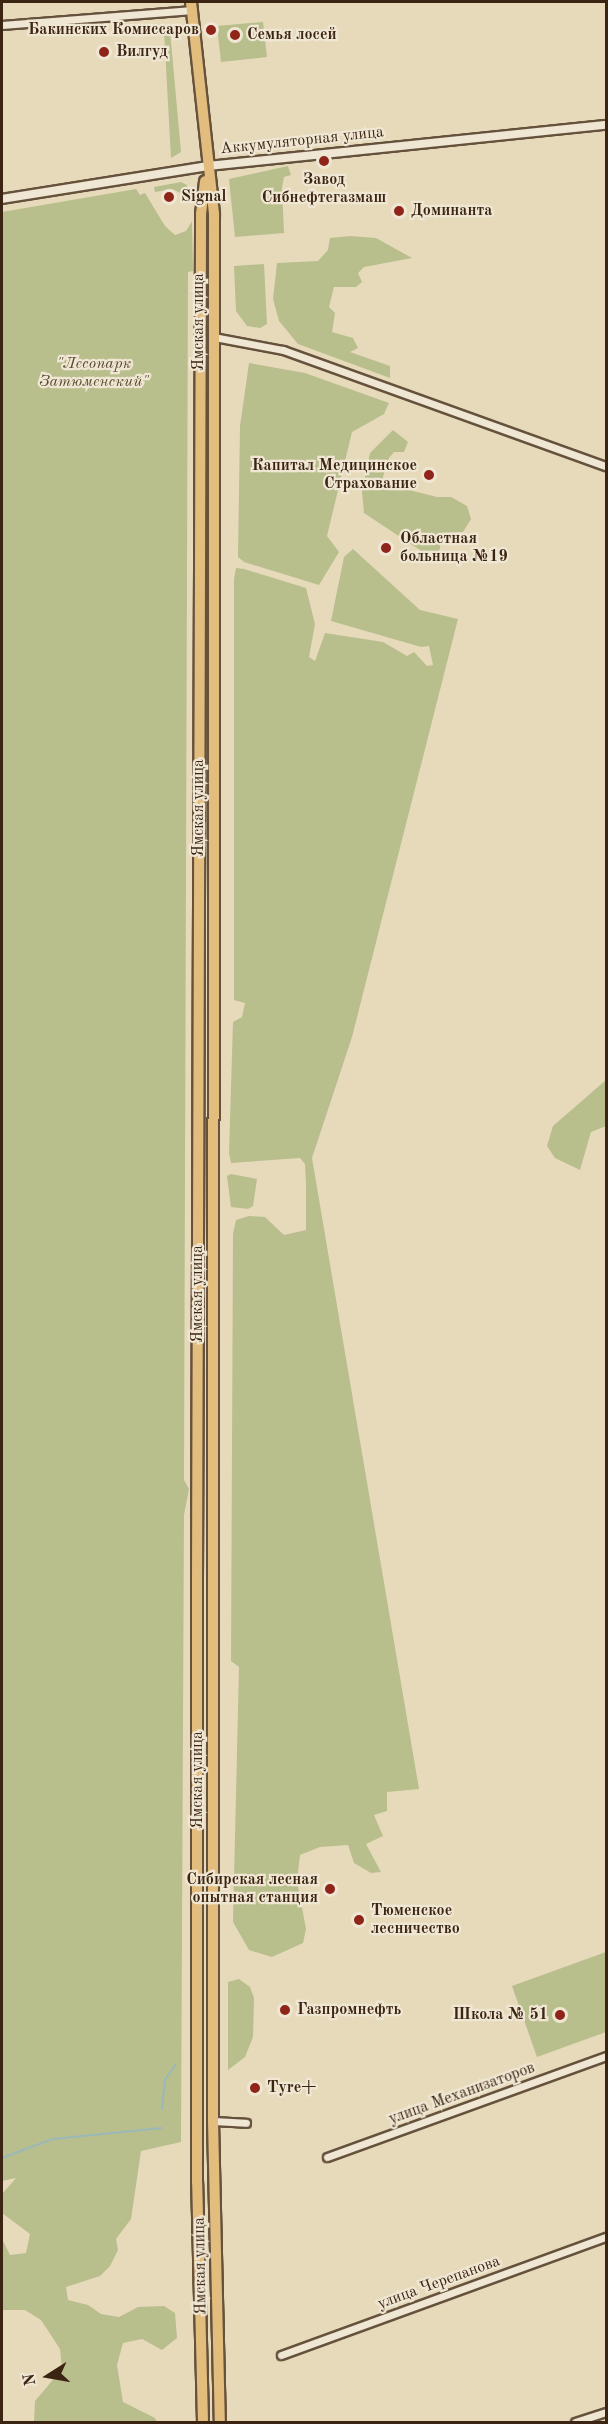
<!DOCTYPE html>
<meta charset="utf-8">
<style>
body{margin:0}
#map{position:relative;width:608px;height:2424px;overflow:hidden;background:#e6dabb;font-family:"Old Standard TT",serif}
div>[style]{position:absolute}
.green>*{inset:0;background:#b9be8d}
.stream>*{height:2px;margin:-1px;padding:0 1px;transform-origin:1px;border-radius:1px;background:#99b9b9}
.roads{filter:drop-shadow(2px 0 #66523c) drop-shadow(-2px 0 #66523c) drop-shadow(0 2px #66523c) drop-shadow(0 -2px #66523c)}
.minor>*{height:7px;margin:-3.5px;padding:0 3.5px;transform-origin:3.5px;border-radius:3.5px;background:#efe7d3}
.tertiary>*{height:8px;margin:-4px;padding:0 4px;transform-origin:4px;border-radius:4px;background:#efe7d3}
.primary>*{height:10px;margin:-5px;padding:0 5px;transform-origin:5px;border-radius:5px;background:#e3bd7e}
.dots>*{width:16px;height:16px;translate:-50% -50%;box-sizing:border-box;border:3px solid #efe7d3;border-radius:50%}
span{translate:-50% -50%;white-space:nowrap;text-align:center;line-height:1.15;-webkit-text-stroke:4.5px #efe7d3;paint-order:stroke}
.poi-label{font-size:16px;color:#3c2412;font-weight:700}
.right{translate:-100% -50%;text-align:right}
.left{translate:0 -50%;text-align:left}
.street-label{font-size:16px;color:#3c2412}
.park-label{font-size:16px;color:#5b4a31;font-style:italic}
.frame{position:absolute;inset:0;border:3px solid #3c2412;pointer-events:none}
.north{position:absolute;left:18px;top:2346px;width:60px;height:60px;-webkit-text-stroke:4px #efe7d3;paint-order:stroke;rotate:259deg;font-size:16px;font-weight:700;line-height:24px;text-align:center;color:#3c2412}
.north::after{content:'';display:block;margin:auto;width:21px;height:27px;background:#3c2412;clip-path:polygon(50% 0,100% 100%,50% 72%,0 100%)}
</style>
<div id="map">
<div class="green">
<div style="clip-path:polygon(263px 22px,267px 57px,221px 62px,217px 26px)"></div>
<div style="clip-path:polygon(164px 30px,170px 31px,181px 152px,171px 158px)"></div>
<div style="clip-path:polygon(288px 166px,291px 175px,284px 177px,282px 188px,284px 233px,235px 237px,229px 179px)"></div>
<div style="clip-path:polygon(181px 182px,187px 185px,191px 198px,172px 189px,155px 192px,154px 187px)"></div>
<div style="clip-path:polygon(136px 189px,140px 195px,145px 193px,165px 226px,175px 235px,186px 231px,192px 221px,193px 271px,188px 272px,184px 1480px,189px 1489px,184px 1515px,181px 2142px,141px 2151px,131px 2219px,116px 2239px,118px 2250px,110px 2266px,100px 2276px,66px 2287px,68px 2300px,88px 2305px,101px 2314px,119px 2317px,138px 2307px,164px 2306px,175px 2313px,177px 2338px,162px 2350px,142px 2339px,123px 2343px,117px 2365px,123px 2402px,155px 2418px,157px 2422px,34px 2422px,35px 2401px,62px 2369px,60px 2349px,41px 2320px,25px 2310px,2px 2310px,2px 2239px,10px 2255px,26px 2253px,30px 2234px,2px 2213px,2px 2194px,16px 2178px,2px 2181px,2px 212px)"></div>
<div style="clip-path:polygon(350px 236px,376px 238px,412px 258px,364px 267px,358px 273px,362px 282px,356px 287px,334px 287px,329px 307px,335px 313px,332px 332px,353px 338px,358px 348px,350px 352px,390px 366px,390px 378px,298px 344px,279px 321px,273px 299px,277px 263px,318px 261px,328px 250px,330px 238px)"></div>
<div style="clip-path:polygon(264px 264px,267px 324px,260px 328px,247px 326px,236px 311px,234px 266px)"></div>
<div style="clip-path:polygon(249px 363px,305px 373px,389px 403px,384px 414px,352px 432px,327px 536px,339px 552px,319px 585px,244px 562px,238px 557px,240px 426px)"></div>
<div style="clip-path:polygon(393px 430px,408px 442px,404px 452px,394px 452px,389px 458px,381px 483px,437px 497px,451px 497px,467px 506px,471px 519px,463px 532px,440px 533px,440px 549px,432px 558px,364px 513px,362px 492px,370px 453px)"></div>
<div style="clip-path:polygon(353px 549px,420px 610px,458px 619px,352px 1037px,312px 1158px,419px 1789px,387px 1792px,387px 1811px,374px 1815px,383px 1836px,366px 1844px,381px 1872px,371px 1873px,354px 1863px,348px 1845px,320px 1847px,300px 1855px,297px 1881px,306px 1929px,303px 1943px,272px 1957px,249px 1950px,233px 1922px,239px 1667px,231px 1661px,233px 1234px,236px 1220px,249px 1216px,265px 1217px,284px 1235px,306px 1230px,306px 1184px,305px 1164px,300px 1158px,231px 1163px,229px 1153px,233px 1022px,242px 1017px,245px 1003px,234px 1000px,234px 579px,236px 568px,244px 569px,306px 588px,315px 624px,309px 657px,315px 661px,325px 633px,383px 642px,407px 656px,414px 652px,427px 666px,433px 665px,429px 646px,421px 647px,331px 621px,344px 557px)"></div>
<div style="clip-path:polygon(606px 1080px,606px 1126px,591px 1132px,580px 1170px,555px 1158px,547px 1146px,553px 1126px)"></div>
<div style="clip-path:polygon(231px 1174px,257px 1179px,253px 1206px,248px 1209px,231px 1207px,227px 1176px)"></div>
<div style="clip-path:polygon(606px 1952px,606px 2032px,537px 2057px,512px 1986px)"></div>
<div style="clip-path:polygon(239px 1979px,250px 1987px,254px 1998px,253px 2037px,245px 2057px,228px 2070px,228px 1982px)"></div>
</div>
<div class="stream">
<div style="left:162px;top:2109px;width:29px;rotate:-84deg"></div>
<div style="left:165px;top:2080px;width:18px;rotate:-56deg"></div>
<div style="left:2px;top:2158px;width:54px;rotate:-20.4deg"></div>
<div style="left:53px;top:2139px;width:109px;rotate:-5.8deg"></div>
</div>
<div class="roads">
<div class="minor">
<div style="left:2px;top:25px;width:191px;rotate:-4.5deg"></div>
<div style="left:214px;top:337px;width:70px;rotate:10.7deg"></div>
<div style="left:283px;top:350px;width:343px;rotate:19.8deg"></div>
<div style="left:213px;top:2121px;width:33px;rotate:3deg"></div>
<div style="left:327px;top:2157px;width:297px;rotate:-19.9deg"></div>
<div style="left:281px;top:2355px;width:346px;rotate:-20deg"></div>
<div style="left:575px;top:2422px;width:33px;rotate:-18deg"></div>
</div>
<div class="tertiary">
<div style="left:2px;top:199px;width:208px;rotate:-9.1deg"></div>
<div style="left:207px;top:166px;width:401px;rotate:-5.9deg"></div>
</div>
<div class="primary">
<div style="left:191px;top:2px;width:213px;rotate:83.8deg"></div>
<div style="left:214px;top:214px;width:1907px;rotate:90.03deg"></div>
<div style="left:213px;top:2121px;width:301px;rotate:88.7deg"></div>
<div style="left:203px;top:2422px;width:240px;rotate:-91.4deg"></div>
<div style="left:197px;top:2182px;width:603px;rotate:-90deg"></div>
<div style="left:197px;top:1579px;width:1365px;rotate:-89.83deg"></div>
<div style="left:201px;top:214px;width:33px;rotate:-83deg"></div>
</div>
</div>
<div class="dots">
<div style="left:211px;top:30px;background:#8f2418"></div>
<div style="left:235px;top:35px;background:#8f2418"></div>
<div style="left:104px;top:52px;background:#8f2418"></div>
<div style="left:324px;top:161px;background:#8f2418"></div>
<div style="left:169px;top:197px;background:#8f2418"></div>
<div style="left:399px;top:211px;background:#8f2418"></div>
<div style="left:429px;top:475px;background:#8f2418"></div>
<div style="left:386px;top:548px;background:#8f2418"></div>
<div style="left:330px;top:1889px;background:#8f2418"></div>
<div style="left:359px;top:1920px;background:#8f2418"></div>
<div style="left:285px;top:2010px;background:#8f2418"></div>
<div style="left:560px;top:2015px;background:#8f2418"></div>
<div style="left:255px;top:2088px;background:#8f2418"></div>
</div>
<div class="poi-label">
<span class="right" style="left:199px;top:30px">Бакинских Комиссаров</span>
<span class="left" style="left:247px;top:35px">Семья лосей</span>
<span class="left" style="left:116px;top:52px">Вилгуд</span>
<span style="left:324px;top:189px">Завод<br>Сибнефтегазмаш</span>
<span class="left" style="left:181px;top:197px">Signal</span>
<span class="left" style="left:411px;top:211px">Доминанта</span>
<span class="right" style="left:417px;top:475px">Капитал Медицинское<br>Страхование</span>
<span class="left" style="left:400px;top:548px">Областная<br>больница №19</span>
<span class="right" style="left:318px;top:1889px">Сибирская лесная<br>опытная станция</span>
<span class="left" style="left:371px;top:1920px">Тюменское<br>лесничество</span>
<span class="left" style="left:297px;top:2010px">Газпромнефть</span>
<span class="right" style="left:548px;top:2015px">Школа № 51</span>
<span class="left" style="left:267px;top:2088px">Tyre+</span>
</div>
<div class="street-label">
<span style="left:302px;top:141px;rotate:-6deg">Аккумуляторная улица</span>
<span style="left:199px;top:322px;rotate:-90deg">Ямская улица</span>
<span style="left:199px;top:808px;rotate:-90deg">Ямская улица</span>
<span style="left:198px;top:1294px;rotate:-90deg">Ямская улица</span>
<span style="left:198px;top:1780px;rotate:-90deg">Ямская улица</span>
<span style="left:462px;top:2094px;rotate:-20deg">улица Механизаторов</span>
<span style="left:201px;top:2266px;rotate:-91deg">Ямская улица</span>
<span style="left:439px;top:2283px;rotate:-20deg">улица Черепанова</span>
</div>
<div class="park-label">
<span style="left:94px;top:373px">"Лесопарк<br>Затюменский"</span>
</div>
<div class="frame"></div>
<div class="north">N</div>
</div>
